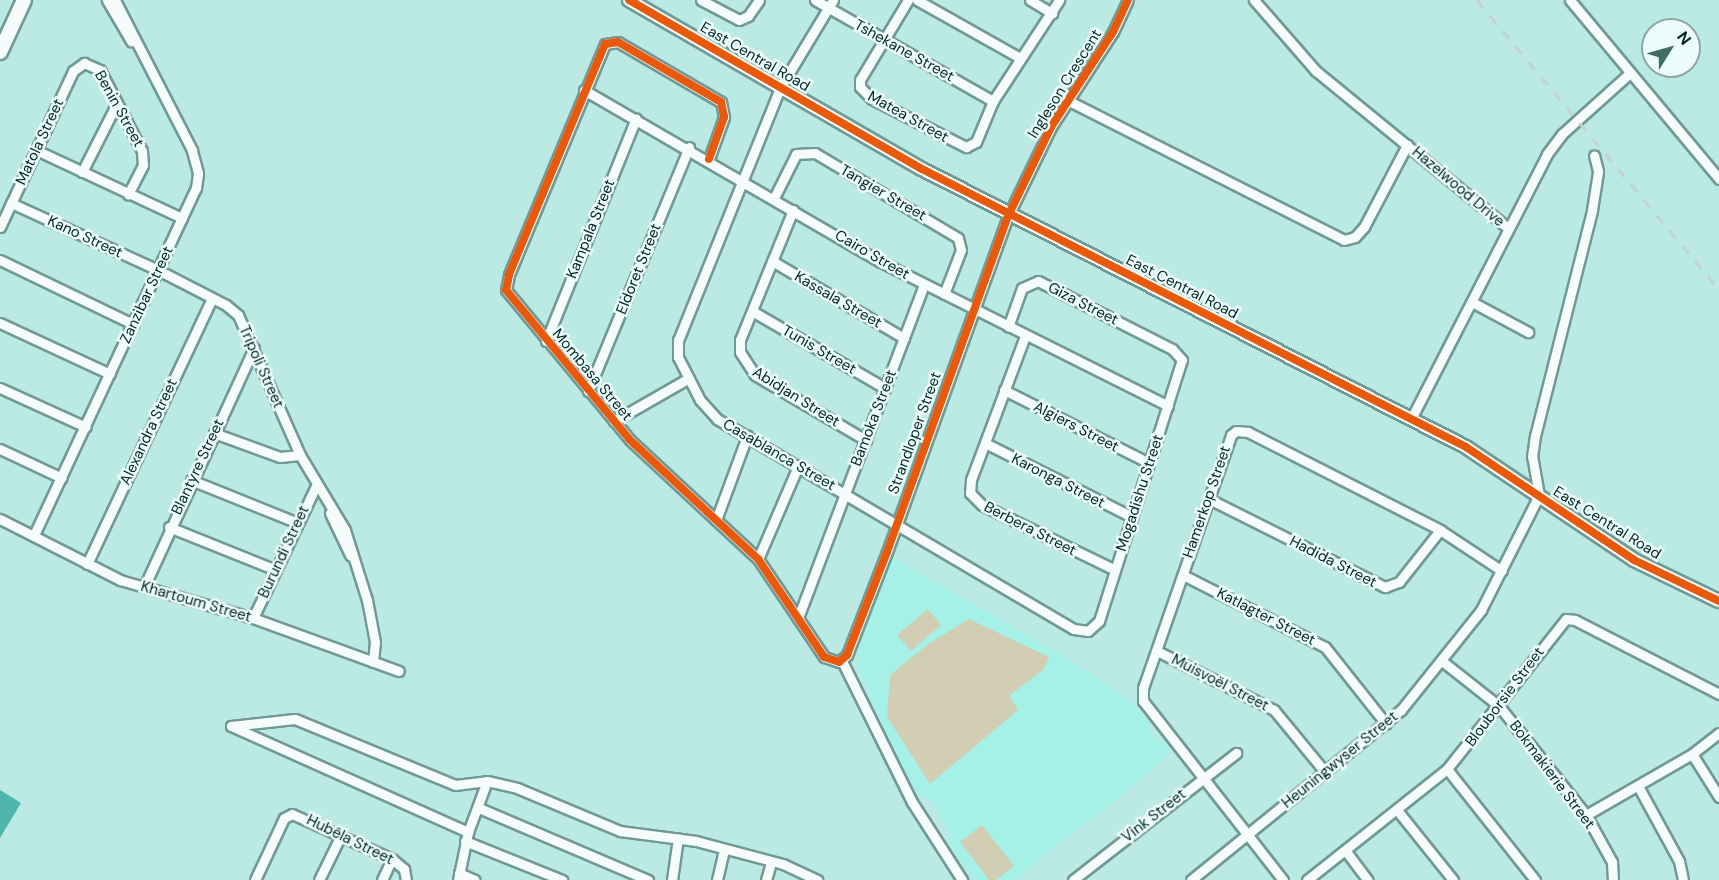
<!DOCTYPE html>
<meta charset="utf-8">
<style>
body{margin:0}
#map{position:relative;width:1719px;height:880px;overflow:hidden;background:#bbeae5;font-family:"DM Sans",sans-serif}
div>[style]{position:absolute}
.built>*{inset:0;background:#a5f1e8}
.green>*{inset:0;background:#d1ceb4}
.water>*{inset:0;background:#4eb6ae}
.roads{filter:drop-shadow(2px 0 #719995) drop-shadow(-2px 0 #719995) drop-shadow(0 2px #719995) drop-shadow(0 -2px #719995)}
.minor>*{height:9px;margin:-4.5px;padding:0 4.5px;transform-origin:4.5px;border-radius:4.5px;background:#f5fcfb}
.tertiary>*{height:12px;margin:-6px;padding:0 6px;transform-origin:6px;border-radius:6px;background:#f5fcfb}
.secondary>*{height:14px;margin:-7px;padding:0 7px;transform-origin:7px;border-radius:7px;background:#f5fcfb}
.rail>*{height:3px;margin-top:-1.5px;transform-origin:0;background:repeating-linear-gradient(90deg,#c4d2d1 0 10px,transparent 0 20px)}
.cycleway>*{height:8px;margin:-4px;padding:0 4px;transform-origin:4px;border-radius:4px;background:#e8590c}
span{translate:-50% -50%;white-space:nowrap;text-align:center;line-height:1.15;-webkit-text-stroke:5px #ecfcfa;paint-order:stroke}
.street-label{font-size:15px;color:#002623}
.north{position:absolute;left:1641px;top:18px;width:60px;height:60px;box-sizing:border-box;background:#ecfcfa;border:2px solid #8ea6a4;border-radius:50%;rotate:53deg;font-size:16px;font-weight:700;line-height:24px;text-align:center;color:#002623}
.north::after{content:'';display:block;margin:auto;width:21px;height:27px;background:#416b67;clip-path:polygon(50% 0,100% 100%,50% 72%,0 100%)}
</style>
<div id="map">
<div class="built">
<div style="clip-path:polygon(892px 557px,1072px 661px,1126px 697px,1149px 723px,1153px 739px,1164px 741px,1170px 750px,1159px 765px,1014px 880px,975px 880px,959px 859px,949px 842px,952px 834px,929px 797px,917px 794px,893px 751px,858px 666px,857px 652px)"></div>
</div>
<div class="green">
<div style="clip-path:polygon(928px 609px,941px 625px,911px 651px,897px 635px)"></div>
<div style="clip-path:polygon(969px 619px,1049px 657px,1044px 669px,1009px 696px,1018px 710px,930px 784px,887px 717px,890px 675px,928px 644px)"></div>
<div style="clip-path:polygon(982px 825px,1014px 866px,996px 880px,989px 880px,960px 842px)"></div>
</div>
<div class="water">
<div style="clip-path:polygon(0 790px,21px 803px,0 838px)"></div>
</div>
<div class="roads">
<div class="minor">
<div style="left:107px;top:0;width:48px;rotate:59.7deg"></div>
<div style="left:701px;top:0;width:43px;rotate:27.8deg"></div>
<div style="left:739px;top:20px;width:10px;rotate:-24deg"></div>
<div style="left:748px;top:16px;width:19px;rotate:-55deg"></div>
<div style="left:815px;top:0;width:205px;rotate:29.6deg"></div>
<div style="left:833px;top:0;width:103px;rotate:121.1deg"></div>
<div style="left:780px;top:88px;width:272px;rotate:112deg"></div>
<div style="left:678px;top:340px;width:17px;rotate:90deg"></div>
<div style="left:678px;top:357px;width:48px;rotate:62.9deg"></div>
<div style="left:700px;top:400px;width:25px;rotate:48deg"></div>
<div style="left:717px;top:419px;width:414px;rotate:30.5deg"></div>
<div style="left:1074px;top:629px;width:14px;rotate:8deg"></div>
<div style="left:1088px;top:631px;width:15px;rotate:-42deg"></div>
<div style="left:1099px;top:621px;width:274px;rotate:-72.4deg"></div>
<div style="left:1182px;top:360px;width:15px;rotate:-132deg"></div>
<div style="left:1172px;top:349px;width:150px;rotate:-153.1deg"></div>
<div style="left:1038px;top:281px;width:17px;rotate:156deg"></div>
<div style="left:1022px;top:288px;width:41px;rotate:109.7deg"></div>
<div style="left:908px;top:0;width:93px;rotate:121deg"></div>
<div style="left:860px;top:80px;width:7px;rotate:90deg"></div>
<div style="left:860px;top:87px;width:17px;rotate:45deg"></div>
<div style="left:872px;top:99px;width:106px;rotate:27.1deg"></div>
<div style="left:966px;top:147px;width:11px;rotate:-27deg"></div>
<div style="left:976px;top:142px;width:44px;rotate:-67.5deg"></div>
<div style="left:993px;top:101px;width:121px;rotate:-56.8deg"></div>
<div style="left:917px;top:0;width:118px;rotate:29.4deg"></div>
<div style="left:1030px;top:0;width:26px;rotate:31deg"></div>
<div style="left:1254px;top:0;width:94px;rotate:48.9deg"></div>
<div style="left:1316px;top:71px;width:248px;rotate:39.3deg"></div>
<div style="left:1570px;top:0;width:233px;rotate:50.2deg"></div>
<div style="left:584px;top:90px;width:343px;rotate:30.1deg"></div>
<div style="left:881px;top:262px;width:321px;rotate:26.6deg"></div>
<div style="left:1067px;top:100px;width:310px;rotate:26.8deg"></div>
<div style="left:1344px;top:240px;width:11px;rotate:-15deg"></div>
<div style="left:1355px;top:237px;width:13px;rotate:-48deg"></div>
<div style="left:1364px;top:227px;width:93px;rotate:-62.3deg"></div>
<div style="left:36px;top:150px;width:161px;rotate:25deg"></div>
<div style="left:709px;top:159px;width:45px;rotate:-70.3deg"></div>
<div style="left:724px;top:117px;width:15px;rotate:-101deg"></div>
<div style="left:721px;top:102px;width:119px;rotate:-149.8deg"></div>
<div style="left:618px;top:42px;width:13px;rotate:171deg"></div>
<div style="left:605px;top:44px;width:250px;rotate:112.6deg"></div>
<div style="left:509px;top:275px;width:15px;rotate:101deg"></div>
<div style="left:506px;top:290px;width:195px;rotate:50.4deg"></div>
<div style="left:630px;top:440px;width:175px;rotate:42.9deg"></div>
<div style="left:758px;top:559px;width:118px;rotate:56deg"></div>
<div style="left:824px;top:657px;width:16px;rotate:18deg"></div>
<div style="left:839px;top:662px;width:11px;rotate:-41deg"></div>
<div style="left:847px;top:655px;width:110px;rotate:-68.8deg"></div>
<div style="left:887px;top:552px;width:359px;rotate:-70.2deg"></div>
<div style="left:1009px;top:214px;width:97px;rotate:-64.2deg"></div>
<div style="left:1051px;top:127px;width:113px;rotate:-56.9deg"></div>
<div style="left:1113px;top:32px;width:35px;rotate:-65deg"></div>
<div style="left:82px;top:172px;width:77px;rotate:-63.1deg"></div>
<div style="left:774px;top:198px;width:49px;rotate:-63.4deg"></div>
<div style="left:796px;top:154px;width:19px;rotate:-3deg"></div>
<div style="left:815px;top:153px;width:166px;rotate:30.7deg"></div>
<div style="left:958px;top:238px;width:12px;rotate:76deg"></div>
<div style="left:961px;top:250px;width:47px;rotate:111.1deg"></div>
<div style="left:11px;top:203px;width:162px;rotate:24.5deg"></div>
<div style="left:158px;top:270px;width:76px;rotate:27.2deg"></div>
<div style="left:226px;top:305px;width:16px;rotate:40deg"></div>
<div style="left:238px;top:315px;width:153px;rotate:66.1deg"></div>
<div style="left:300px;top:455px;width:87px;rotate:59deg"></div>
<div style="left:345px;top:530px;width:73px;rotate:72.6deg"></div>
<div style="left:367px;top:600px;width:43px;rotate:79.2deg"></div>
<div style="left:375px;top:642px;width:20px;rotate:96deg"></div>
<div style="left:793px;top:210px;width:140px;rotate:112.2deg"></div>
<div style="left:740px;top:340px;width:12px;rotate:90deg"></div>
<div style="left:740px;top:352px;width:27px;rotate:57deg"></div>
<div style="left:755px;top:375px;width:129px;rotate:30.4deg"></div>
<div style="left:0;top:227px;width:172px;rotate:-64.9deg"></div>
<div style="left:73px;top:71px;width:14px;rotate:-36deg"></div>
<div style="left:84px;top:63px;width:17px;rotate:24deg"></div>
<div style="left:100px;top:70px;width:91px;rotate:62.6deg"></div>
<div style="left:142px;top:151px;width:14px;rotate:86deg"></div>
<div style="left:143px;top:165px;width:33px;rotate:117deg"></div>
<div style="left:0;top:260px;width:148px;rotate:25.7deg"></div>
<div style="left:772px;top:261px;width:153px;rotate:30.3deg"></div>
<div style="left:1472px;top:302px;width:64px;rotate:28.2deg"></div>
<div style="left:752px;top:311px;width:154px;rotate:30.1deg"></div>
<div style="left:0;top:323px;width:121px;rotate:24.9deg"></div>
<div style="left:1025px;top:336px;width:154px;rotate:110.6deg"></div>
<div style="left:971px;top:480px;width:13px;rotate:94deg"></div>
<div style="left:970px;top:493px;width:17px;rotate:45deg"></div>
<div style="left:982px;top:505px;width:148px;rotate:26deg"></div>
<div style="left:546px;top:341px;width:240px;rotate:-68deg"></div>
<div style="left:0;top:388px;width:94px;rotate:24.4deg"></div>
<div style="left:1004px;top:390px;width:162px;rotate:26.7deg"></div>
<div style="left:588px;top:391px;width:264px;rotate:-67.5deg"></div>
<div style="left:1411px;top:419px;width:298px;rotate:-62.8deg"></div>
<div style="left:1547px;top:154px;width:25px;rotate:-53deg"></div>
<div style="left:1562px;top:134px;width:91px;rotate:-41.9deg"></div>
<div style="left:614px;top:421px;width:86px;rotate:-29.8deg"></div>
<div style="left:214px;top:433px;width:70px;rotate:20deg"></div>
<div style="left:280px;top:457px;width:20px;rotate:-6deg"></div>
<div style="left:985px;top:443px;width:165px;rotate:26.7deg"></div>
<div style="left:0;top:449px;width:68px;rotate:25.1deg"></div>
<div style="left:191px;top:480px;width:115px;rotate:21.9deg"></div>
<div style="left:1209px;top:499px;width:197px;rotate:26.6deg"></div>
<div style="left:1385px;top:587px;width:15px;rotate:-20deg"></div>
<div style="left:1399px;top:582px;width:66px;rotate:-51.7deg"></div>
<div style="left:330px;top:513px;width:47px;rotate:64.5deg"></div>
<div style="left:0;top:519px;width:135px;rotate:26.9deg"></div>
<div style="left:120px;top:580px;width:138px;rotate:15.9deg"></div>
<div style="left:253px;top:618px;width:155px;rotate:20deg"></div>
<div style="left:716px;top:520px;width:90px;rotate:-69.7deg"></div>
<div style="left:169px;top:527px;width:115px;rotate:21.9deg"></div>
<div style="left:34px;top:535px;width:383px;rotate:-65deg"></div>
<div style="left:196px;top:188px;width:15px;rotate:-82deg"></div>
<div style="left:198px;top:173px;width:24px;rotate:-105deg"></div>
<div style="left:192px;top:150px;width:169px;rotate:-117.2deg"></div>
<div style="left:758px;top:559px;width:101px;rotate:-66.7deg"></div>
<div style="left:87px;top:564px;width:292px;rotate:-64.8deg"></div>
<div style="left:1183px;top:575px;width:159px;rotate:26.9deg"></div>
<div style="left:1325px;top:647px;width:98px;rotate:51.6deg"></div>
<div style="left:144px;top:587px;width:263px;rotate:-65.3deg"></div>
<div style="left:253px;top:618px;width:146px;rotate:-64.5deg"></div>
<div style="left:798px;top:618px;width:357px;rotate:-69.3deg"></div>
<div style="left:1157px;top:651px;width:131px;rotate:26.8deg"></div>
<div style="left:1274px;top:710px;width:82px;rotate:50.5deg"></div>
<div style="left:842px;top:661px;width:157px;rotate:63.6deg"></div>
<div style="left:912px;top:802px;width:93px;rotate:57.3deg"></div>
<div style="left:1442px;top:661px;width:73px;rotate:38.3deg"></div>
<div style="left:1499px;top:706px;width:139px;rotate:51.4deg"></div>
<div style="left:1586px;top:815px;width:54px;rotate:61deg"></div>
<div style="left:1612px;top:862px;width:18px;rotate:87deg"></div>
<div style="left:231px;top:726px;width:260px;rotate:24.1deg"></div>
<div style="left:468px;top:832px;width:49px;rotate:101.8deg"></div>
<div style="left:231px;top:726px;width:64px;rotate:-6.2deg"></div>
<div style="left:295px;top:719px;width:173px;rotate:22.4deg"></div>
<div style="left:455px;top:785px;width:32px;rotate:-7deg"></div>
<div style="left:1692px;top:754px;width:51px;rotate:57.9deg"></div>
<div style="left:1447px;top:769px;width:142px;rotate:51.6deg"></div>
<div style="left:1638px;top:786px;width:85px;rotate:61.3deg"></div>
<div style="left:1679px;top:861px;width:19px;rotate:78deg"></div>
<div style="left:479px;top:808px;width:184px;rotate:23.1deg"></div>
<div style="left:1397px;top:810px;width:90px;rotate:51.3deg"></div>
<div style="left:1586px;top:815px;width:122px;rotate:-29.9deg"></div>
<div style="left:1692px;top:754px;width:34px;rotate:-38deg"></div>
<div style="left:468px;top:832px;width:54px;rotate:-69.6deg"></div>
<div style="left:487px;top:781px;width:31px;rotate:13deg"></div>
<div style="left:517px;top:788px;width:112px;rotate:22.7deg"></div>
<div style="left:620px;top:831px;width:77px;rotate:7.5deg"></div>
<div style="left:696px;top:841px;width:90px;rotate:14.8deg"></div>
<div style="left:783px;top:864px;width:38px;rotate:25deg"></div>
<div style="left:465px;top:841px;width:105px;rotate:21.9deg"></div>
<div style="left:1345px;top:850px;width:38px;rotate:53deg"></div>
<div style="left:459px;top:873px;width:17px;rotate:24deg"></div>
<div style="left:255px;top:880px;width:68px;rotate:-64.9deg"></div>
<div style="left:284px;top:818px;width:9px;rotate:-27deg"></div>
<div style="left:292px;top:814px;width:110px;rotate:24.2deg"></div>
<div style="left:392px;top:859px;width:16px;rotate:40deg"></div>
<div style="left:404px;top:869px;width:11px;rotate:80deg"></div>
<div style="left:319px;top:880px;width:50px;rotate:-63.9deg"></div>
<div style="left:382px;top:880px;width:23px;rotate:-65deg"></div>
<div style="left:672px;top:880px;width:42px;rotate:-81.9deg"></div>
<div style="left:717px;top:880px;width:31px;rotate:-77deg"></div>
<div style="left:766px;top:880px;width:19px;rotate:-74deg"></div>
<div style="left:1073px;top:880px;width:207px;rotate:-37.9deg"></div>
<div style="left:1191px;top:880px;width:270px;rotate:-39deg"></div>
<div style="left:1401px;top:710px;width:128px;rotate:-51.3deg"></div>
<div style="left:1481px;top:610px;width:129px;rotate:-63.2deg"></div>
<div style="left:1539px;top:495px;width:39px;rotate:-100deg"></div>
<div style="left:1532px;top:457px;width:21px;rotate:-82deg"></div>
<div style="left:1535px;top:436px;width:233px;rotate:-75.8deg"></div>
<div style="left:1592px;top:210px;width:39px;rotate:-81deg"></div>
<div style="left:1598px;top:171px;width:16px;rotate:-104deg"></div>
<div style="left:1283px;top:880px;width:227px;rotate:-128deg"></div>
<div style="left:1143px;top:701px;width:13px;rotate:-90deg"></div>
<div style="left:1143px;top:688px;width:268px;rotate:-70.8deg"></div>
<div style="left:1231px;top:435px;width:6px;rotate:-39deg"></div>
<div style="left:1236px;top:431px;width:12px;rotate:5deg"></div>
<div style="left:1248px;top:432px;width:216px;rotate:27deg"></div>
<div style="left:1440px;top:530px;width:74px;rotate:33.5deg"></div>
<div style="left:1307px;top:880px;width:179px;rotate:-38.4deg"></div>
<div style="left:1447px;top:769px;width:191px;rotate:-51.6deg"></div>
<div style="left:1566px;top:619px;width:9px;rotate:6deg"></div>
<div style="left:1575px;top:620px;width:162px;rotate:27.2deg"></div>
</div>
<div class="tertiary">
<div style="left:629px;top:0;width:338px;rotate:30deg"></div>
<div style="left:922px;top:169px;width:611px;rotate:27.07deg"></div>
<div style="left:1466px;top:447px;width:202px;rotate:33.9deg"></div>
<div style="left:1634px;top:560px;width:94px;rotate:25.8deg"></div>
</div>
<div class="secondary">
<div style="left:0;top:52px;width:57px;rotate:-65.2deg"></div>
</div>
</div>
<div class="rail">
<div style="left:1477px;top:0;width:377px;rotate:50.1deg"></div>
</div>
<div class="cycleway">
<div style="left:629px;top:0;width:338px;rotate:30deg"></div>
<div style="left:922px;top:169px;width:611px;rotate:27.07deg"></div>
<div style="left:1466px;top:447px;width:202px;rotate:33.9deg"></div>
<div style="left:1634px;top:560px;width:94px;rotate:25.8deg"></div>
<div style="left:709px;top:159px;width:45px;rotate:-70.3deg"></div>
<div style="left:724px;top:117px;width:15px;rotate:-101deg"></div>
<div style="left:721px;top:102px;width:119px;rotate:-149.8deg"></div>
<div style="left:618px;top:42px;width:13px;rotate:171deg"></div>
<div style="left:605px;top:44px;width:250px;rotate:112.6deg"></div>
<div style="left:509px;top:275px;width:15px;rotate:101deg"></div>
<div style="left:506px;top:290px;width:195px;rotate:50.4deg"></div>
<div style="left:630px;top:440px;width:175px;rotate:42.9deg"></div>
<div style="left:758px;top:559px;width:118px;rotate:56deg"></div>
<div style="left:824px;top:657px;width:16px;rotate:18deg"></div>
<div style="left:839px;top:662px;width:11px;rotate:-41deg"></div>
<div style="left:847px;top:655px;width:110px;rotate:-68.8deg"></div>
<div style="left:887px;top:552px;width:359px;rotate:-70.2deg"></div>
<div style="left:1009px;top:214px;width:97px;rotate:-64.2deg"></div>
<div style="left:1051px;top:127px;width:113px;rotate:-56.9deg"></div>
<div style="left:1113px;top:32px;width:35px;rotate:-65deg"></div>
</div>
<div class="street-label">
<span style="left:904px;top:51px;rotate:29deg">Tshekane Street</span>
<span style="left:755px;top:57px;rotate:30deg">East Central Road</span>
<span style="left:1065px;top:84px;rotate:-58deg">Ingleson Crescent</span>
<span style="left:119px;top:109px;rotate:61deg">Benin Street</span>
<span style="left:908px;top:117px;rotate:29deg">Matea Street</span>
<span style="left:40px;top:142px;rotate:-65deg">Matola Street</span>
<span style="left:1458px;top:187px;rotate:40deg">Hazelwood Drive</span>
<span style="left:883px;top:193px;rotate:30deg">Tangier Street</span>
<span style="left:591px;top:229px;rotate:-68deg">Kampala Street</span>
<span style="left:85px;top:237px;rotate:25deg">Kano Street</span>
<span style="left:872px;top:255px;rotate:30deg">Cairo Street</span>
<span style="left:639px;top:269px;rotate:-68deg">Eldoret Street</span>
<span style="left:1182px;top:287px;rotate:27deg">East Central Road</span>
<span style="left:147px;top:295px;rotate:-65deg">Zanzibar Street</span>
<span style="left:838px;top:300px;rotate:30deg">Kassala Street</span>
<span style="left:1083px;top:304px;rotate:27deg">Giza Street</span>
<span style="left:819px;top:350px;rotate:30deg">Tunis Street</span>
<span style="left:261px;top:367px;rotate:66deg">Tripoli Street</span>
<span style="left:592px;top:375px;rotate:50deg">Mombasa Street</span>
<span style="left:796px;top:397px;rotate:32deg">Abidjan Street</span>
<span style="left:874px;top:418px;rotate:-69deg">Bamoka Street</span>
<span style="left:1076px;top:427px;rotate:27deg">Algiers Street</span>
<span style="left:149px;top:432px;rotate:-65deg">Alexandra Street</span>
<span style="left:915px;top:433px;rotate:-70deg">Strandloper Street</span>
<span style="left:779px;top:455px;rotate:30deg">Casablanca Street</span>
<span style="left:198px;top:467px;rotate:-65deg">Blantyre Street</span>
<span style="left:1058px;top:481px;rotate:27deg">Karonga Street</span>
<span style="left:1140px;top:493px;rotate:-72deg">Mogadishu Street</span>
<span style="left:1207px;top:502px;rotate:-71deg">Hamerkop Street</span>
<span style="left:1607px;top:523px;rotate:32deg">East Central Road</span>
<span style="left:1030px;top:529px;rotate:27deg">Berbera Street</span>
<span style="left:284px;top:552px;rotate:-65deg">Burundi Street</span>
<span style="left:1333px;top:562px;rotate:27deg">Hadida Street</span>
<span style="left:196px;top:602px;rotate:16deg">Khartoum Street</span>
<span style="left:1266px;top:617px;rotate:27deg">Katlagter Street</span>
<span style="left:1220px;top:683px;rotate:27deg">Muisvoël Street</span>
<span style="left:1505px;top:697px;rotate:-53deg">Blouborsie Street</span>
<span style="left:1340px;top:760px;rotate:-39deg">Heuningwyser Street</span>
<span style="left:1552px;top:775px;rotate:53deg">Bokmakierie Street</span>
<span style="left:1154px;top:816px;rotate:-38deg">Vink Street</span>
<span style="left:350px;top:840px;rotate:26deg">Hubêla Street</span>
</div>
<div class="north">N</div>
</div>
